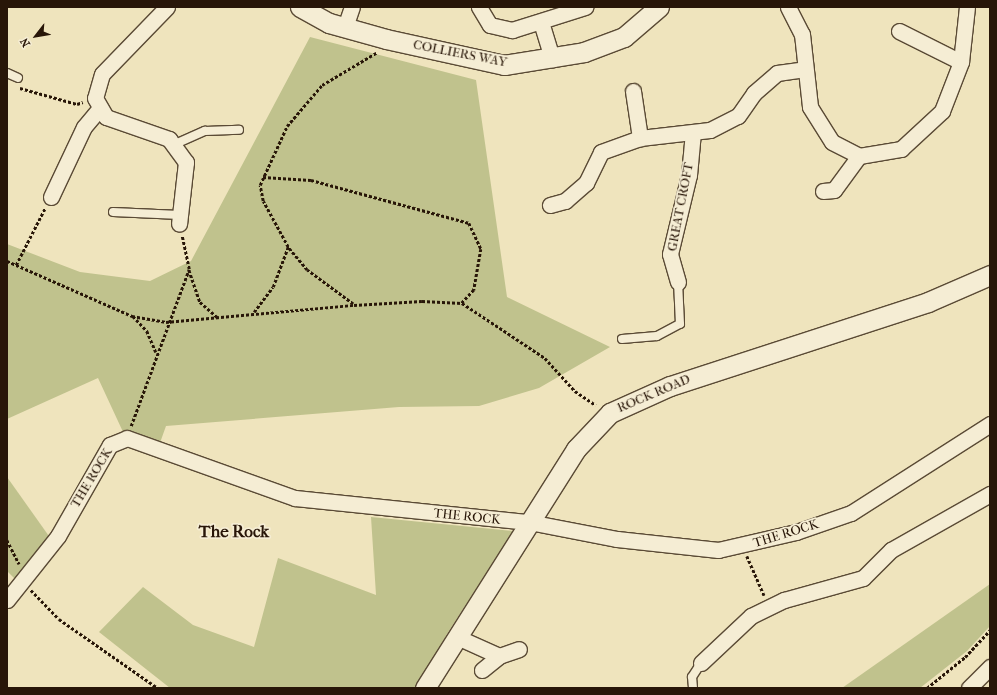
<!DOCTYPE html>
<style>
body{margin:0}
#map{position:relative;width:997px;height:695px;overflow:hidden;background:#efe4bd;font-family:"IM FELL French Canon",serif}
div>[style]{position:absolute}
.green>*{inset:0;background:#c0c28d}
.path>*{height:2.5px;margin-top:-1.25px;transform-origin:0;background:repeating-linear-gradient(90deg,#281608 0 3px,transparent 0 5px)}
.roads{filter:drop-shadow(1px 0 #5a4a35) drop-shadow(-1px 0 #5a4a35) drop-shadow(0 1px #5a4a35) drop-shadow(0 -1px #5a4a35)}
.service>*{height:8px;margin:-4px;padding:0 4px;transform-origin:4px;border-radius:4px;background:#f5edd4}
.minor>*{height:15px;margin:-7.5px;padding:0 7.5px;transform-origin:7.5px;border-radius:7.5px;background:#f5edd4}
.tertiary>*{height:19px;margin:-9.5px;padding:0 9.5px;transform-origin:9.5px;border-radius:9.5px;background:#f5edd4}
span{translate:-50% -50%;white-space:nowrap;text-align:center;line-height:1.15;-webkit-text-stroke:3.5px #f5edd4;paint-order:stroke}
.street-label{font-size:13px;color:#281608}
.district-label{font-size:17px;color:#281608;font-weight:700}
.frame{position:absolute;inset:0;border:8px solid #281608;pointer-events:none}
.north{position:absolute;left:16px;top:16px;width:40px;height:40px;-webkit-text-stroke:3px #f5edd4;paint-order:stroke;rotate:239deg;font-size:11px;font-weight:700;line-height:16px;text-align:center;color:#281608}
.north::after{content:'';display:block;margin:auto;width:14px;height:18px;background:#281608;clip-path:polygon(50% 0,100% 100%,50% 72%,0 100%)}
</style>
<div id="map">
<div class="green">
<div style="clip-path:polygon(310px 37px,476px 80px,507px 297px,610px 347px,539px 388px,479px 406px,399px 407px,166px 426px,156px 454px,130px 447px,98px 378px,7px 419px,7px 244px,80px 272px,150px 281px,191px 261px)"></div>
<div style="clip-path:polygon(7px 477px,51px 539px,19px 583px,7px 571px)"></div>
<div style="clip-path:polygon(371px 517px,513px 531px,447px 634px,418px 688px,170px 688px,99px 632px,143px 587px,193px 625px,254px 647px,278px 558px,376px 595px)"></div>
<div style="clip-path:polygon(990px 584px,990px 626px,967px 651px,920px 688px,842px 688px)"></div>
</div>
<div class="path">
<div style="left:20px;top:88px;width:59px;rotate:15.7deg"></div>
<div style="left:77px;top:104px;width:6px;rotate:-18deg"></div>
<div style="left:263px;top:177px;width:48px;rotate:3.6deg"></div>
<div style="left:311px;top:180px;width:164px;rotate:15.2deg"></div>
<div style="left:469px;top:223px;width:29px;rotate:65deg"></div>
<div style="left:481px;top:249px;width:42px;rotate:99.7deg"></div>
<div style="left:474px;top:290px;width:18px;rotate:133deg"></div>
<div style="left:7px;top:261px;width:137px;rotate:23.7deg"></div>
<div style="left:132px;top:316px;width:35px;rotate:10deg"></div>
<div style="left:166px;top:322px;width:189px;rotate:-5.2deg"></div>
<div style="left:354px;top:305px;width:68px;rotate:-3.4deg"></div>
<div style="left:422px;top:301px;width:40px;rotate:2.9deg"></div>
<div style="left:462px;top:303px;width:100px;rotate:33.5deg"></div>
<div style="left:545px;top:358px;width:45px;rotate:47.7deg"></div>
<div style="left:575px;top:391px;width:25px;rotate:34deg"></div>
<div style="left:16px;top:265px;width:64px;rotate:-63deg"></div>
<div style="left:189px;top:270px;width:34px;rotate:71deg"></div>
<div style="left:200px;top:302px;width:23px;rotate:41deg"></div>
<div style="left:353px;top:304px;width:57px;rotate:-143.5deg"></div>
<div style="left:307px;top:270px;width:30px;rotate:-130deg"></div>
<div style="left:288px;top:247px;width:52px;rotate:-118.5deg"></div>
<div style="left:263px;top:201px;width:16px;rotate:-101deg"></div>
<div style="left:260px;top:185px;width:65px;rotate:-65.4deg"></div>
<div style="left:287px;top:126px;width:54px;rotate:-49.5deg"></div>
<div style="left:322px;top:85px;width:63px;rotate:-30.7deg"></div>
<div style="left:254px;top:312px;width:31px;rotate:-53deg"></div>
<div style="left:273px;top:287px;width:43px;rotate:-69.4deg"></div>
<div style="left:133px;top:316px;width:21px;rotate:47deg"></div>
<div style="left:147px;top:331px;width:23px;rotate:67deg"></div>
<div style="left:131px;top:426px;width:167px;rotate:-69.7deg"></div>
<div style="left:189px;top:269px;width:34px;rotate:-102deg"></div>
<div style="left:7px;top:540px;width:27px;rotate:63deg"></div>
<div style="left:747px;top:556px;width:43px;rotate:66.4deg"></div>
<div style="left:31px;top:590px;width:40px;rotate:46deg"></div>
<div style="left:59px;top:619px;width:121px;rotate:34.9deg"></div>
<div style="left:927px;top:688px;width:49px;rotate:-39.2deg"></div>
<div style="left:965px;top:657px;width:37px;rotate:-47deg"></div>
</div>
<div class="roads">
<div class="service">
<div style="left:7px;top:73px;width:12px;rotate:24deg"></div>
<div style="left:173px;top:145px;width:35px;rotate:-24deg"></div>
<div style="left:205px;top:131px;width:34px;rotate:-2deg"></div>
<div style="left:113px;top:212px;width:67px;rotate:2.6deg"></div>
<div style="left:622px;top:339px;width:35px;rotate:-5deg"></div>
<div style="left:657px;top:336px;width:26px;rotate:-28deg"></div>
<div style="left:680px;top:324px;width:42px;rotate:-92.7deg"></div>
<div style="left:693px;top:688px;width:11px;rotate:-95deg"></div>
<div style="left:692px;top:677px;width:17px;rotate:-57deg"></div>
</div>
<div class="minor">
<div style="left:167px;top:7px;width:93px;rotate:134.1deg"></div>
<div style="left:102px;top:74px;width:25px;rotate:106deg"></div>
<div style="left:95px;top:98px;width:22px;rotate:60deg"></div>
<div style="left:106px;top:117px;width:67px;rotate:19.2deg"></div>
<div style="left:169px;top:139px;width:29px;rotate:54deg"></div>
<div style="left:186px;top:162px;width:62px;rotate:96.4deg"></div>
<div style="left:479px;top:7px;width:21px;rotate:59deg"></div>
<div style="left:490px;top:25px;width:23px;rotate:13deg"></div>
<div style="left:512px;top:30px;width:77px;rotate:-17.5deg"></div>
<div style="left:788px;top:7px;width:30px;rotate:63deg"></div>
<div style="left:802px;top:34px;width:73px;rotate:83.7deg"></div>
<div style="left:810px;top:107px;width:41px;rotate:57.8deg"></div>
<div style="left:832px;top:142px;width:30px;rotate:27deg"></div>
<div style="left:859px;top:156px;width:43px;rotate:-9.5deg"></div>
<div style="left:901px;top:149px;width:56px;rotate:-42.8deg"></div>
<div style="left:942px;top:111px;width:53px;rotate:-68.8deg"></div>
<div style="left:961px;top:62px;width:55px;rotate:-83.8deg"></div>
<div style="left:541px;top:22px;width:39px;rotate:73deg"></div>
<div style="left:345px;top:27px;width:21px;rotate:-71deg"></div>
<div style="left:899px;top:31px;width:69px;rotate:26.6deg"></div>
<div style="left:633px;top:91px;width:48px;rotate:81.5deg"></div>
<div style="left:823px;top:191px;width:11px;rotate:-5deg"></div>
<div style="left:834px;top:190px;width:42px;rotate:-53.7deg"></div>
<div style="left:51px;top:197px;width:77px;rotate:-64.8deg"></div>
<div style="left:84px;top:127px;width:25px;rotate:-50deg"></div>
<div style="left:550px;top:205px;width:16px;rotate:-15deg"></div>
<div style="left:565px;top:201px;width:28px;rotate:-41deg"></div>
<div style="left:586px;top:183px;width:34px;rotate:-64deg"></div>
<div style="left:601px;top:152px;width:41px;rotate:-19.7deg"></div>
<div style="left:640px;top:138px;width:70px;rotate:-6.5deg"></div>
<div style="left:710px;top:130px;width:31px;rotate:-27deg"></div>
<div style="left:738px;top:116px;width:28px;rotate:-55deg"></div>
<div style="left:754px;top:93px;width:30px;rotate:-41deg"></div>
<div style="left:777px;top:73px;width:28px;rotate:-8deg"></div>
<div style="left:678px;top:282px;width:29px;rotate:-106deg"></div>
<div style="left:670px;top:254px;width:81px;rotate:-76.5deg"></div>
<div style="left:689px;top:175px;width:43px;rotate:-84.7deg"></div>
<div style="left:7px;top:600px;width:82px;rotate:-51.4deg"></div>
<div style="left:58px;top:536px;width:105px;rotate:-60.3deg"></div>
<div style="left:110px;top:445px;width:18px;rotate:-22deg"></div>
<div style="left:127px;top:438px;width:178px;rotate:19.7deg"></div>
<div style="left:295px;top:498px;width:235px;rotate:5.9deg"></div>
<div style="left:529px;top:522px;width:90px;rotate:10.9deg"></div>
<div style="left:617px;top:539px;width:102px;rotate:6.2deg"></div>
<div style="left:718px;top:550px;width:80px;rotate:-13deg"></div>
<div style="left:796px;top:532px;width:58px;rotate:-19.1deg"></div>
<div style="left:851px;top:513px;width:165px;rotate:-32.6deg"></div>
<div style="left:457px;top:637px;width:46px;rotate:24.3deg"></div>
<div style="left:701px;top:663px;width:69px;rotate:-43.2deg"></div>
<div style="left:751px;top:616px;width:37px;rotate:-26deg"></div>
<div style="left:784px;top:600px;width:82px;rotate:-15.6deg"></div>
<div style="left:863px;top:578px;width:40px;rotate:-45deg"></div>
<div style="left:891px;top:550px;width:114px;rotate:-29.5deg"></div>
<div style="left:482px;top:670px;width:22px;rotate:-39deg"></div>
<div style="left:499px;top:656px;width:21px;rotate:-19deg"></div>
<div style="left:969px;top:688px;width:30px;rotate:-45deg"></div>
</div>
<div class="tertiary">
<div style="left:300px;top:7px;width:33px;rotate:29deg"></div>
<div style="left:329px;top:23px;width:59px;rotate:15.7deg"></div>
<div style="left:386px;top:39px;width:121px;rotate:12.4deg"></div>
<div style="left:504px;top:65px;width:81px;rotate:-9.2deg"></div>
<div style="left:584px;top:52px;width:43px;rotate:-20.6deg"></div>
<div style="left:624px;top:37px;width:46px;rotate:-40.6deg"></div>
<div style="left:425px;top:688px;width:283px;rotate:-57.7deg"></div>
<div style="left:576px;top:449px;width:50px;rotate:-46.6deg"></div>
<div style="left:610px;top:413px;width:66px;rotate:-24.2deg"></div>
<div style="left:670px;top:386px;width:271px;rotate:-18deg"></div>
<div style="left:928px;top:302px;width:68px;rotate:-23.5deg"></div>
</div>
</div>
<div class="street-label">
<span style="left:460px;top:54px;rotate:11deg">COLLIERS WAY</span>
<span style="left:681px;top:207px;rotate:-79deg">GREAT CROFT</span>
<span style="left:654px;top:394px;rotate:-23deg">ROCK ROAD</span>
<span style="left:92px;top:478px;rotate:-59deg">THE ROCK</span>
<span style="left:467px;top:517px;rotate:6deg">THE ROCK</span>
<span style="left:786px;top:534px;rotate:-17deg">THE ROCK</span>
</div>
<div class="district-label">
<span style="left:234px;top:532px">The Rock</span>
</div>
<div class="frame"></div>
<div class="north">N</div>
</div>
